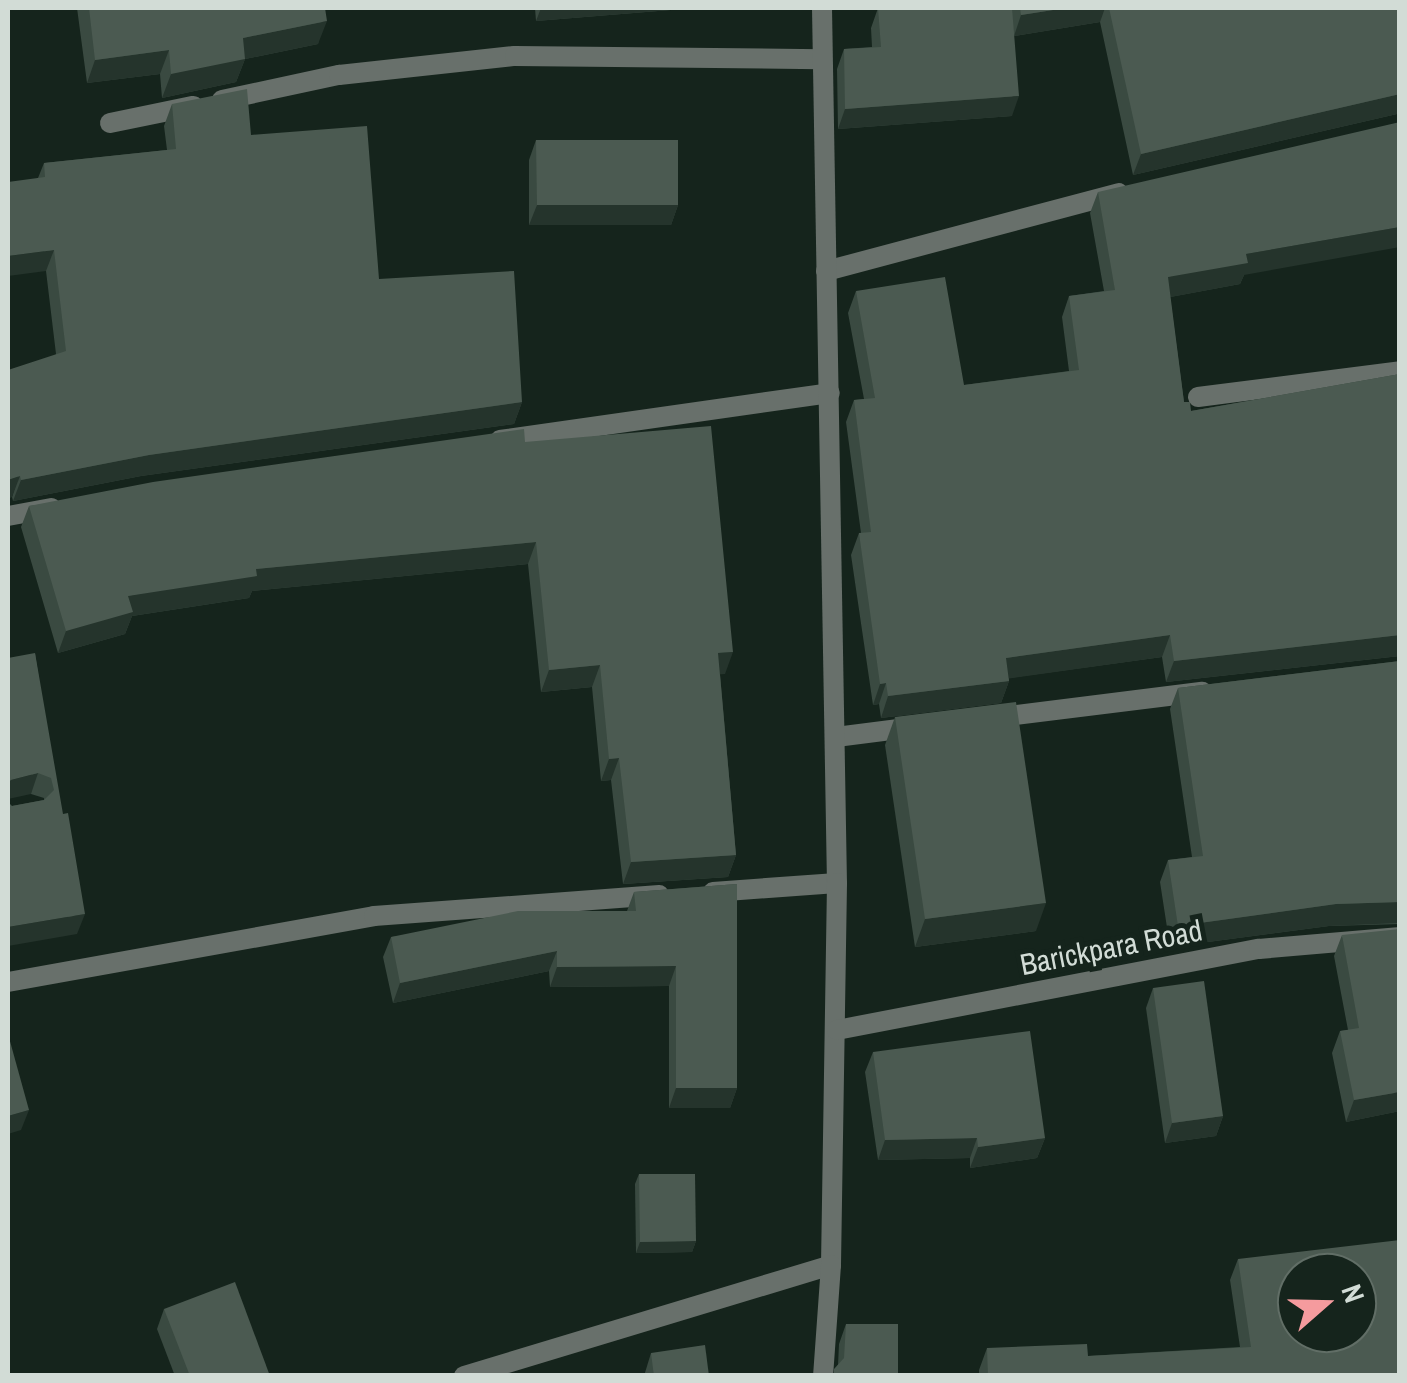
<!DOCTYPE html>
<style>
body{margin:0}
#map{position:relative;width:1407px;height:1383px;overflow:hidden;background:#15241c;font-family:"Archivo Narrow",sans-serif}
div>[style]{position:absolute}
.minor>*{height:20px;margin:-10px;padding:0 10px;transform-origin:10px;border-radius:10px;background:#68706b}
.tertiary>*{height:20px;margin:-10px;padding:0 10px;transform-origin:10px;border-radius:10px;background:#68706b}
.wall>*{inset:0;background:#3a4a41}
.shaded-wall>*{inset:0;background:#25342c}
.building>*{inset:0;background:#4b5a51}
span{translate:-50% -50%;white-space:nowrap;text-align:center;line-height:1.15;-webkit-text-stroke:10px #15241c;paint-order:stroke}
.street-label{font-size:30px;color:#d2dcd6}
.frame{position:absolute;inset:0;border:10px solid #d2dcd6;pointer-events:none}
.north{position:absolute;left:1277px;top:1253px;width:100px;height:100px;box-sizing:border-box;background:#15241c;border:2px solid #616e66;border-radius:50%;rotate:70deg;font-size:28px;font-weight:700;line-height:40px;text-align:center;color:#d2dcd6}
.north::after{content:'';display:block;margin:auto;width:35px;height:45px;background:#f59b9e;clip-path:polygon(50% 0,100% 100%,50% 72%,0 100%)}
</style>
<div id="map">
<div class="minor">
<div style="left:222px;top:100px;width:120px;rotate:-12.1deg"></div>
<div style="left:339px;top:75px;width:177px;rotate:-6.2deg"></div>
<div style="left:515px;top:56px;width:306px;rotate:0.6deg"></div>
<div style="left:110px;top:123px;width:85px;rotate:-11.6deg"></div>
<div style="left:826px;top:271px;width:303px;rotate:-14.9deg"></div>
<div style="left:1198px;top:397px;width:204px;rotate:-7.3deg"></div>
<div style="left:500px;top:440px;width:333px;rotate:-8.1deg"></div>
<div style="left:8px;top:516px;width:44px;rotate:-10.5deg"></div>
<div style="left:992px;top:718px;width:212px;rotate:-7.1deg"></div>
<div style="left:836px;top:737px;width:79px;rotate:-7.3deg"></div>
<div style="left:713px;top:892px;width:124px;rotate:-4.2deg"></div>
<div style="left:8px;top:982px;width:372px;rotate:-10.2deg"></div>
<div style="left:374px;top:916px;width:286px;rotate:-4.2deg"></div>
<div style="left:464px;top:1376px;width:383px;rotate:-16.8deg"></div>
</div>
<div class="tertiary">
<div style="left:822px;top:8px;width:875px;rotate:89.02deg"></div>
<div style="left:837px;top:883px;width:382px;rotate:90.9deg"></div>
<div style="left:831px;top:1265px;width:111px;rotate:94.1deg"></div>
<div style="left:837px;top:1030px;width:430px;rotate:-10.9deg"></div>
<div style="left:1259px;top:949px;width:142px;rotate:-4.9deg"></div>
</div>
<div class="wall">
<div style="clip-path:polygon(77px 8px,325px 8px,318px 44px,245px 59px,236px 82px,162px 98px,160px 74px,87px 83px)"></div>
<div style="clip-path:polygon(535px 8px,695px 8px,536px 21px)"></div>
<div style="clip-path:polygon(878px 8px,1400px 8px,1400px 114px,1397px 114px,1133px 175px,1100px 22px,1014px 36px,1012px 116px,838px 129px,837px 69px,844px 49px,872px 47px,871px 28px)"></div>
<div style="clip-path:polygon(172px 104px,251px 135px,379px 279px,522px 402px,514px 424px,141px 476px,13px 501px,12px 497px,56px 354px,46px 271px,38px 178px,44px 163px,167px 150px,164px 126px)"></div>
<div style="clip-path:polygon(536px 140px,678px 205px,671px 225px,529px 225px,529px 160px)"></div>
<div style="clip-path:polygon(1098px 192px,1244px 275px,1240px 284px,1170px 297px,1184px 402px,1191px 411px,1400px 374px,1400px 656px,1166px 682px,1162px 657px,1009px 678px,1009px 681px,1001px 703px,881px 718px,879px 704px,873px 705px,851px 555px,859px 533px,861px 533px,846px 422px,854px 400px,864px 399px,848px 313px,856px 291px,964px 385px,1069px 371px,1062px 317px,1069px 296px,1104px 291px,1090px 213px)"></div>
<div style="clip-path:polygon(525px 442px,725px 674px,720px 674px,736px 855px,728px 877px,623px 884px,611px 780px,601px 781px,592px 687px,541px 692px,528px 564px,252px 591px,249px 598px,132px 616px,125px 634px,58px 653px,21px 527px,29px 506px)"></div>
<div style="clip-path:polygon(35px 653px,77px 934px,12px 806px,44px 800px,44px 798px,31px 794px)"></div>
<div style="clip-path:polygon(1400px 661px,1400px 924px,1329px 926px,1170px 947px,1160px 882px,1168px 860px,1192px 857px,1170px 709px,1178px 688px)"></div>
<div style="clip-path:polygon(895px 717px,1036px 931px,915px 947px,885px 745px)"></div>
<div style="clip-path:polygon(737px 884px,737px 1088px,730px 1108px,669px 1108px,669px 986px,550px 987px,549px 971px,393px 1003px,383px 957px,391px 937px,627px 911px,634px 892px)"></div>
<div style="clip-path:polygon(1342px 935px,1400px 1111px,1346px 1122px,1332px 1053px,1340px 1031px,1348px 1030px,1334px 956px)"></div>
<div style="clip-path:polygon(1153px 988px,1223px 1116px,1216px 1136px,1165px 1143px,1146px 1008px)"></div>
<div style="clip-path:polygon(873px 1052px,1045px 1138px,1037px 1158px,970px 1168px,970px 1158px,878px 1160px,865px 1072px)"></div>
<div style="clip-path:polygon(639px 1174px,696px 1241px,692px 1252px,636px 1253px,635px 1184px)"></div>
<div style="clip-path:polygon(1238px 1259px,1400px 1376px,979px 1376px,979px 1370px,987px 1348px,1088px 1356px,1240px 1347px,1230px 1280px)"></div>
<div style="clip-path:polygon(164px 1309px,270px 1376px,175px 1376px,157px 1329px)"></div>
<div style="clip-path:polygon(846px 1324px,898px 1376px,832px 1376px,838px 1365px,839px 1344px)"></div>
<div style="clip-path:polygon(651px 1353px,709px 1376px,644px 1376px)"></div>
</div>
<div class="shaded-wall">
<div style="clip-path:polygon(541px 8px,695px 8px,536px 21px)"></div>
<div style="clip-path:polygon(1066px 8px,1105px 8px,1100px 22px,1014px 36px,1021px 15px)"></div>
<div style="clip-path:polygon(327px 21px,318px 44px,245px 59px,236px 82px,162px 98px,171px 74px,243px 38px)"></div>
<div style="clip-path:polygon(169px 50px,160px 74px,87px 83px,95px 60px)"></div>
<div style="clip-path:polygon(1400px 94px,1400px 106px,1397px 114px,1133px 175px,1141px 154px)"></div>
<div style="clip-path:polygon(1019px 96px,1012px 116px,838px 129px,845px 109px)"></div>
<div style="clip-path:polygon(537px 205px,678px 205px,671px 225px,529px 225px)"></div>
<div style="clip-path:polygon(1400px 227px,1400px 247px,1244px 275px,1240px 284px,1160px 299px,1168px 277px,1246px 254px)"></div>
<div style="clip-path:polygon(54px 250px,46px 271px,8px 276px,8px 256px)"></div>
<div style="clip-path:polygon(522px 402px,514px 424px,141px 476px,13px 501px,21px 480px,149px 455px)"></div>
<div style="clip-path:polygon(20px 476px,12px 497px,8px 499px,8px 480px)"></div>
<div style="clip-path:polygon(536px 542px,528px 564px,252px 591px,249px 598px,132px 616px,125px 634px,58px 653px,66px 631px,128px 596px,256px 569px)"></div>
<div style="clip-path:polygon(1170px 635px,1162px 657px,998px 680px,1006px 658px)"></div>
<div style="clip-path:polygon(1400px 635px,1400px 656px,1166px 682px,1174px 661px)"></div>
<div style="clip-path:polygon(733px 652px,725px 674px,710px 675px,718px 653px)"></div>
<div style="clip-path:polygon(600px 665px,592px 687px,541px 692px,549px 670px)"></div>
<div style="clip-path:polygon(1009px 681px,1001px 703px,881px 718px,888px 696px)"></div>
<div style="clip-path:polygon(886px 683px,879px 704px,873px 705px,880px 684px)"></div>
<div style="clip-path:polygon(619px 758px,611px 780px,601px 781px,609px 759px)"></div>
<div style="clip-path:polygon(38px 773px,31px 794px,8px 799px,8px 783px,11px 780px)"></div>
<div style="clip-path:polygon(736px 855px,728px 877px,623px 884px,631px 862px)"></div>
<div style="clip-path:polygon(1400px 902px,1399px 923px,1329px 926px,1170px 947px,1178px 926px,1336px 904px)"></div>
<div style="clip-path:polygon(1046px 903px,1036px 931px,915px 947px,925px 919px)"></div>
<div style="clip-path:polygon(85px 914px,77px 934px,8px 946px,8px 927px)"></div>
<div style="clip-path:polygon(557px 951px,549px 971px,393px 1003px,400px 983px)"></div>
<div style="clip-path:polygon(676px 966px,669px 986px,550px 987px,557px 967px)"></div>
<div style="clip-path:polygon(676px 1088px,737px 1088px,730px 1108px,669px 1108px)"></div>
<div style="clip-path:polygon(1400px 1092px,1400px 1111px,1346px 1122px,1354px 1100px)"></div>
<div style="clip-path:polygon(29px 1110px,21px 1130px,8px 1134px,8px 1116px)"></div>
<div style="clip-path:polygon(1223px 1116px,1216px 1136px,1165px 1143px,1172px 1123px)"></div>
<div style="clip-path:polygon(977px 1138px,970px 1158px,878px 1160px,885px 1140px)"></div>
<div style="clip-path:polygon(1045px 1138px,1037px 1158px,970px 1168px,978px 1147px)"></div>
<div style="clip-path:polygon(696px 1241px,692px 1252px,636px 1253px,640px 1242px)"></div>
</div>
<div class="building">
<div style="clip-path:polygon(89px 8px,325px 8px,327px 21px,243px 38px,245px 59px,171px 74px,169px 50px,95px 60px)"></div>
<div style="clip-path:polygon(878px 8px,1012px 8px,1019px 96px,845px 109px,844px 49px,881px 47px)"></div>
<div style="clip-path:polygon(1020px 8px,1066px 8px,1021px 15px)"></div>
<div style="clip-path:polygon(1109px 8px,1400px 8px,1400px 94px,1141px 154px)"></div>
<div style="clip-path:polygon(247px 89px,251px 135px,367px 126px,379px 279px,514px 271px,522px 402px,149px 455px,21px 480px,20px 476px,8px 480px,8px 370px,66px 351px,54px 250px,8px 256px,8px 182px,45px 177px,44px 163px,176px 149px,172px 104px)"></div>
<div style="clip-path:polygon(1400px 122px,1400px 227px,1246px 254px,1248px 263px,1168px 277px,1184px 402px,1190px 402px,1191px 411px,1400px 374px,1400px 635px,1174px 661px,1170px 635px,1006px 658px,1009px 681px,888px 696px,886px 683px,880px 684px,859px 533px,871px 532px,854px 400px,875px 398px,856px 291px,945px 277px,964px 385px,1079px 370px,1069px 296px,1115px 290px,1098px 192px)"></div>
<div style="clip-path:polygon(536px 140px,678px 140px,678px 205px,537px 205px)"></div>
<div style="clip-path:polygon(711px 426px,733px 652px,718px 653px,736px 855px,631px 862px,619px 758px,609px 759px,600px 665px,549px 670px,536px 542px,256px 569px,257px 576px,128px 596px,133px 612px,66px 631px,29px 506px,153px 482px,524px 429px,525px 442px)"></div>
<div style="clip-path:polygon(35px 653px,63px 814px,68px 813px,85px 914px,8px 927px,8px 802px,12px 806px,44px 800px,54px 790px,51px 778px,38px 773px,11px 780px,8px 783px,8px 658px)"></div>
<div style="clip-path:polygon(1400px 661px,1400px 902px,1336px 904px,1178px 926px,1168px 860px,1203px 856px,1178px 688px)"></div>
<div style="clip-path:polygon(1016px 702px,1046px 903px,925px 919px,895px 717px)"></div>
<div style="clip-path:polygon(737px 884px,737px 1088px,676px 1088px,676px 966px,557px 967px,557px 951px,400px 983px,391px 937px,518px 911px,636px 911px,634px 892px)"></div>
<div style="clip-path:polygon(1400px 929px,1400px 1092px,1354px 1100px,1340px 1031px,1359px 1028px,1342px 935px)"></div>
<div style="clip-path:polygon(1204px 981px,1223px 1116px,1172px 1123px,1153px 988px)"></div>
<div style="clip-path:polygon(1030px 1031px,1045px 1138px,978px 1147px,977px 1138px,885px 1140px,873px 1052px)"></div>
<div style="clip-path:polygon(8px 1034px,29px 1110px,8px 1116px)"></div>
<div style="clip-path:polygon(639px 1174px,695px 1174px,696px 1241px,640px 1242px)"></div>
<div style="clip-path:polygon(evenodd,1400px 1240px,1400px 1376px,988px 1376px,987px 1348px,1087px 1344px,1088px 1356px,1251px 1347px,1238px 1259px,1400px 1240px,1297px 1273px,1357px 1273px,1357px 1333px,1297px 1333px,1297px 1273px)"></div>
<div style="clip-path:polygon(235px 1282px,270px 1376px,190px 1376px,164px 1309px)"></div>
<div style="clip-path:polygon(846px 1324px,898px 1324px,898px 1376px,834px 1376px,834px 1369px,844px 1358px)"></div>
<div style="clip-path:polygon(705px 1345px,709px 1376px,654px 1376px,651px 1353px)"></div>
</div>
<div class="street-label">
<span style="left:1111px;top:947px;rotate:-11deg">Barickpara Road</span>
</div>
<div class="frame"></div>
<div class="north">N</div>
</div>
